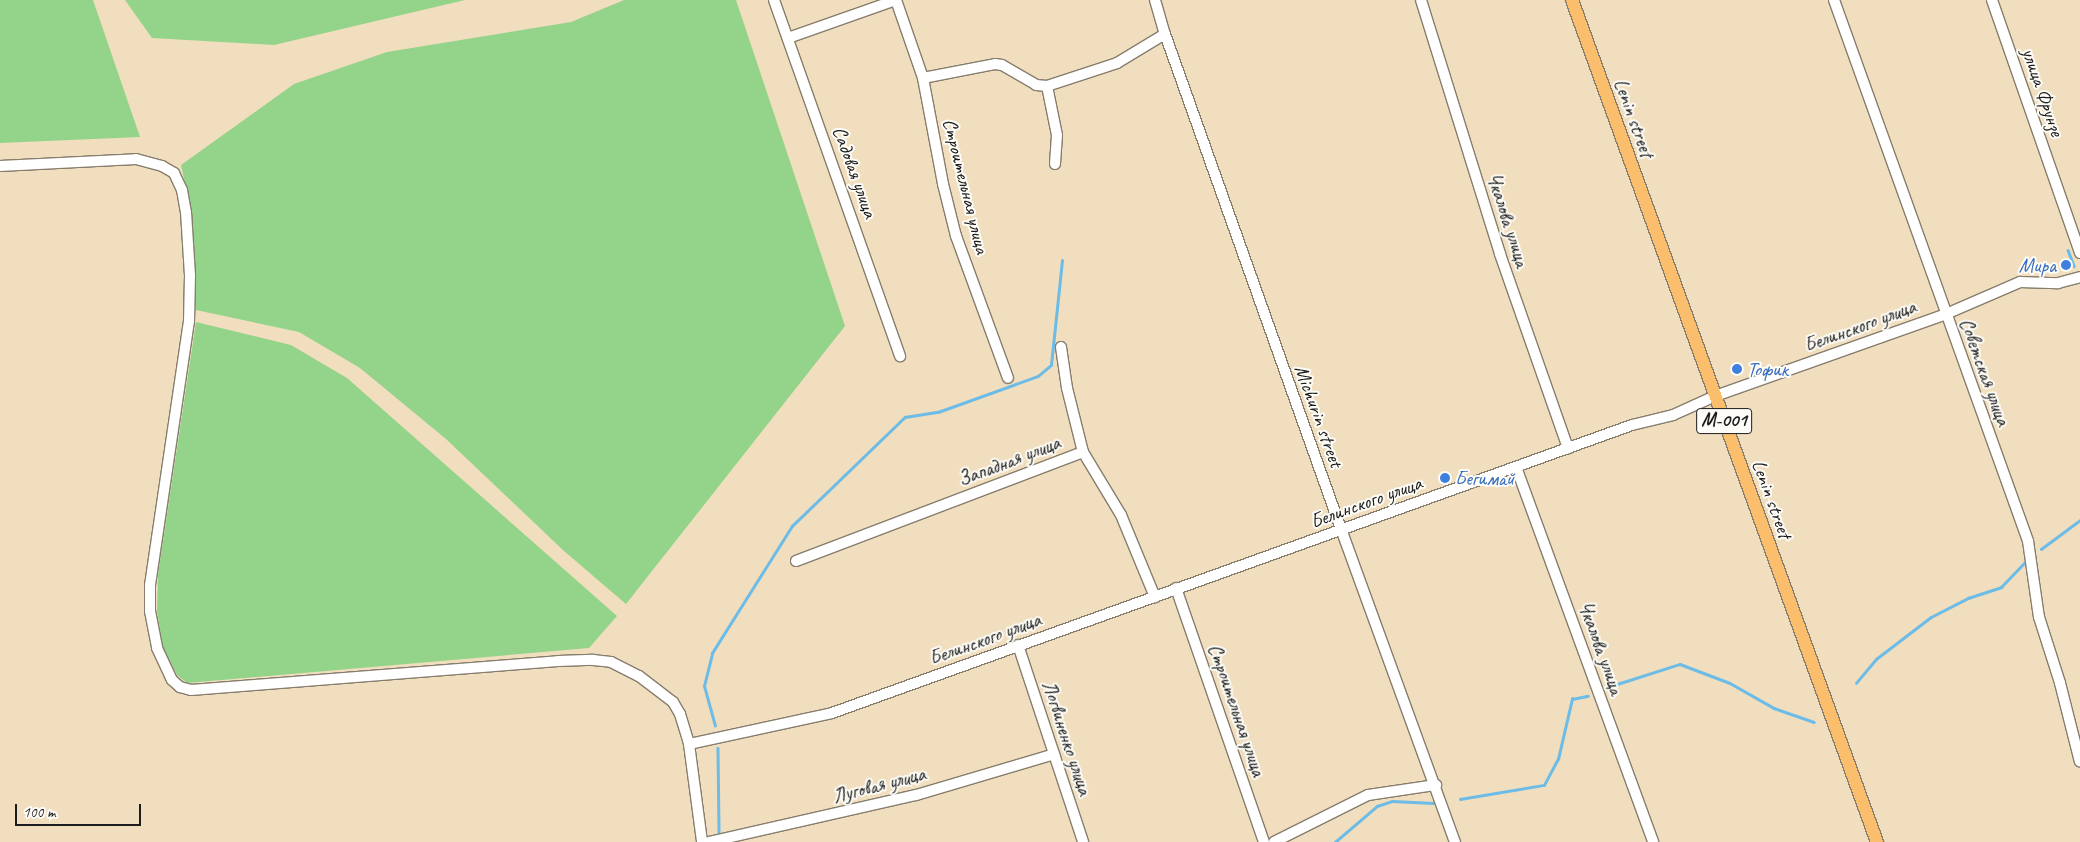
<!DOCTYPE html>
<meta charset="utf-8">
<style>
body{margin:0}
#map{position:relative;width:2080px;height:842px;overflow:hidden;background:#f1debe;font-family:Caveat,sans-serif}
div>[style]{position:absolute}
.green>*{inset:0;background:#93d48a}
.stream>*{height:2.5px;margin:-1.25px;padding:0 1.25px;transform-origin:1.25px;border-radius:1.25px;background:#6cbce7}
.roads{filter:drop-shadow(1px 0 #867d6d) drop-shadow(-1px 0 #867d6d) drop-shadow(0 1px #867d6d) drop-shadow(0 -1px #867d6d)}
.minor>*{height:10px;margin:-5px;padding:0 5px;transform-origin:5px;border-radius:5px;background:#fff}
.major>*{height:12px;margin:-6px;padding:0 6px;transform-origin:6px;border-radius:6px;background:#fabe6d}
.dots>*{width:14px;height:14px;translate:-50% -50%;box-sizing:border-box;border:2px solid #fdfcf7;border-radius:50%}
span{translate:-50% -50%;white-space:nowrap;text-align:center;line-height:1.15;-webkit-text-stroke:4px #fdfcf7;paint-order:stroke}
.shield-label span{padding:1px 4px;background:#fdfcf7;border:1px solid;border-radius:4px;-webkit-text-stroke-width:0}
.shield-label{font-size:19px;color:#1c1c1c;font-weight:700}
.street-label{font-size:20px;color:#1c1c1c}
.shop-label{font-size:20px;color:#366cbe}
.right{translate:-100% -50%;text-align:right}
.left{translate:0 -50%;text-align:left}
.scale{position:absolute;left:15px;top:804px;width:126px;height:22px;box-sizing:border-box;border:2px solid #1c1c1c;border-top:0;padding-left:6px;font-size:15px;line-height:18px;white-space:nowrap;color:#1c1c1c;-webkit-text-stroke:4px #fdfcf7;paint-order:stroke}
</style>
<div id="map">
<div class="green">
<div style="clip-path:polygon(0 0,93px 0,140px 137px,0 143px)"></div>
<div style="clip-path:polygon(125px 0,465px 0,274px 45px,152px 38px)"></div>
<div style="clip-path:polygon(624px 0,736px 0,845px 326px,626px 604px,564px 551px,446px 439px,360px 368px,299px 332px,196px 310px,188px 197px,181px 165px,294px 84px,387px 52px,571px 22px)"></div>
<div style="clip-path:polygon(196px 322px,291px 345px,347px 378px,617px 616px,589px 648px,187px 683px,177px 675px,163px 648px,157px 611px,158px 574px)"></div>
</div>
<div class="stream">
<div style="left:2068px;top:250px;width:17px;rotate:69deg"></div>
<div style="left:2041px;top:549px;width:49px;rotate:-36.6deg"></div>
<div style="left:1856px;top:683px;width:31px;rotate:-50deg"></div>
<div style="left:1876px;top:659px;width:69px;rotate:-37.4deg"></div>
<div style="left:1931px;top:617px;width:42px;rotate:-27.2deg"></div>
<div style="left:1968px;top:598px;width:35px;rotate:-18deg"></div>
<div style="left:2001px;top:587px;width:33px;rotate:-46deg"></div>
<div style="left:1611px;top:686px;width:72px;rotate:-17.7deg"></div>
<div style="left:1680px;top:664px;width:53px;rotate:20.8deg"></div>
<div style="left:1730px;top:683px;width:51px;rotate:29.6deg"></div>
<div style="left:1774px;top:708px;width:42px;rotate:19.3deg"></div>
<div style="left:715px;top:726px;width:41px;rotate:-105.4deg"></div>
<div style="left:704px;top:686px;width:34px;rotate:-76deg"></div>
<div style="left:712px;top:653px;width:150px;rotate:-57.8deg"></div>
<div style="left:792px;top:526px;width:157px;rotate:-44deg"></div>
<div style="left:905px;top:417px;width:33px;rotate:-9deg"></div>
<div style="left:938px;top:412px;width:106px;rotate:-19.8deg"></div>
<div style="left:1038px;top:376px;width:17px;rotate:-40deg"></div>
<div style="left:1051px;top:365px;width:105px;rotate:-84deg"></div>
<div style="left:718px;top:748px;width:84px;rotate:89.3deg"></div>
<div style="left:1460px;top:799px;width:85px;rotate:-9.5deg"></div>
<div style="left:1544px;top:785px;width:30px;rotate:-62deg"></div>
<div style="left:1558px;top:759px;width:62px;rotate:-76.9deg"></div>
<div style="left:1572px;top:699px;width:16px;rotate:-11deg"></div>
<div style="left:1335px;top:842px;width:55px;rotate:-40.6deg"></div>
<div style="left:1377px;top:806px;width:16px;rotate:-18deg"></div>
<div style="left:1392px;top:801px;width:41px;rotate:2.8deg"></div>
</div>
<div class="roads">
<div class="minor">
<div style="left:774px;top:0;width:378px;rotate:70.5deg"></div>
<div style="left:896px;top:0;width:83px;rotate:70.9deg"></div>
<div style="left:923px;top:78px;width:108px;rotate:79.3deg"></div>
<div style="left:943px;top:184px;width:54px;rotate:76deg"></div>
<div style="left:956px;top:236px;width:151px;rotate:69.9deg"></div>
<div style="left:1155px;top:0;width:35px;rotate:74deg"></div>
<div style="left:1165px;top:34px;width:525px;rotate:70.43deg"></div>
<div style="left:1341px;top:529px;width:333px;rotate:70deg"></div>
<div style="left:1421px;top:0;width:266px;rotate:72.7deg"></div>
<div style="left:1500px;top:254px;width:206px;rotate:70.7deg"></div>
<div style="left:1834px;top:0;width:575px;rotate:70.27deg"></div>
<div style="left:2028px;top:541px;width:77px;rotate:81.8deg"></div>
<div style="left:2039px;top:617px;width:69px;rotate:72.3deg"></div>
<div style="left:2060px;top:683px;width:81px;rotate:75.8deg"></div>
<div style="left:1992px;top:0;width:268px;rotate:70.8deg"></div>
<div style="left:788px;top:38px;width:114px;rotate:-19.4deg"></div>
<div style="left:923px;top:78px;width:73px;rotate:-11deg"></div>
<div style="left:995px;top:64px;width:7px;rotate:8deg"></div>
<div style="left:1002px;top:65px;width:39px;rotate:30deg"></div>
<div style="left:1036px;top:85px;width:11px;rotate:5deg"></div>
<div style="left:1047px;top:86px;width:74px;rotate:-18.2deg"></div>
<div style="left:1117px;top:63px;width:56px;rotate:-31.1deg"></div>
<div style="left:1047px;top:86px;width:50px;rotate:78.5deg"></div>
<div style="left:1057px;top:135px;width:29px;rotate:94deg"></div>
<div style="left:0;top:166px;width:136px;rotate:-2.9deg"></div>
<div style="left:136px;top:159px;width:27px;rotate:15deg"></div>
<div style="left:162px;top:166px;width:14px;rotate:30deg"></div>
<div style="left:174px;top:173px;width:19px;rotate:65deg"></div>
<div style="left:182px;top:190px;width:22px;rotate:80deg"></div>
<div style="left:186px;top:212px;width:63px;rotate:86.4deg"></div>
<div style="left:190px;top:275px;width:46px;rotate:91.2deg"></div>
<div style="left:189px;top:321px;width:267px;rotate:98.4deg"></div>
<div style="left:150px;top:585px;width:26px;rotate:90deg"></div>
<div style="left:150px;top:611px;width:38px;rotate:79deg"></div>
<div style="left:157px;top:648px;width:35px;rotate:65deg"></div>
<div style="left:172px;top:680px;width:11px;rotate:41deg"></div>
<div style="left:180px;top:687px;width:11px;rotate:15deg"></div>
<div style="left:191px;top:690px;width:368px;rotate:-4.5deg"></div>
<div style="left:558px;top:661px;width:35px;rotate:-2deg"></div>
<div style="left:593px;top:660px;width:18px;rotate:6deg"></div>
<div style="left:611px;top:662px;width:31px;rotate:27deg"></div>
<div style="left:639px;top:676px;width:43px;rotate:37.4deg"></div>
<div style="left:673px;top:702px;width:14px;rotate:60deg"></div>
<div style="left:680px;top:714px;width:31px;rotate:73deg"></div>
<div style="left:689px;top:744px;width:99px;rotate:82.4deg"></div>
<div style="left:1061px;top:347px;width:41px;rotate:81.7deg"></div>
<div style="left:1067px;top:388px;width:66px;rotate:76deg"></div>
<div style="left:1516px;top:467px;width:399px;rotate:69.9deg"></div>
<div style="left:796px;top:561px;width:307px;rotate:-20.8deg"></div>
<div style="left:1083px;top:452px;width:74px;rotate:58.9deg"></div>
<div style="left:1121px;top:515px;width:89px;rotate:67.5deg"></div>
<div style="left:1176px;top:588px;width:269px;rotate:70.9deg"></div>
<div style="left:1018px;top:645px;width:207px;rotate:71.7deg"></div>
<div style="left:689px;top:744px;width:146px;rotate:-12.2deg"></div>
<div style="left:832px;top:713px;width:850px;rotate:-19.8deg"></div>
<div style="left:1632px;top:425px;width:42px;rotate:-13.7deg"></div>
<div style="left:1673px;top:415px;width:46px;rotate:-24.3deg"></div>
<div style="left:1715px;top:396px;width:245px;rotate:-19.5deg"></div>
<div style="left:1946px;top:314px;width:81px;rotate:-23.4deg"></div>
<div style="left:2020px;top:282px;width:38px;rotate:2deg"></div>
<div style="left:2058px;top:283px;width:23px;rotate:-15deg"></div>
<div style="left:709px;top:842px;width:212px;rotate:-12.8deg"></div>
<div style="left:916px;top:795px;width:144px;rotate:-16.5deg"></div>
<div style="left:1274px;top:842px;width:105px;rotate:-26.6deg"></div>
<div style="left:1368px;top:795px;width:69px;rotate:-8.4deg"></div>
</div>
<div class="major">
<div style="left:1572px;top:0;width:896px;rotate:70.09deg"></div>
</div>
</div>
<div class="dots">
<div style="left:2066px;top:265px;background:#3f7fe0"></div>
<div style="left:1737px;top:369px;background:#3f7fe0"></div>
<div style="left:1445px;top:478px;background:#3f7fe0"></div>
</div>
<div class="shield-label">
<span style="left:1724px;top:421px">М-001</span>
</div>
<div class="street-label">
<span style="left:2043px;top:92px;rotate:71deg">улица Фрунзе</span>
<span style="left:1634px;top:118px;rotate:70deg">Lenin street</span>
<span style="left:855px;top:172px;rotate:70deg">Садовая улица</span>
<span style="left:966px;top:186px;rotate:76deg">Строительная улица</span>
<span style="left:1508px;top:220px;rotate:72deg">Чкалова улица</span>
<span style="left:1860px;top:326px;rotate:-20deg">Белинского улица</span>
<span style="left:1985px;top:372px;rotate:70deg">Советская улица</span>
<span style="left:1319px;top:416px;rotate:70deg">Michurin street</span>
<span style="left:1009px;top:461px;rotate:-21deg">Западная улица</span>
<span style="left:1772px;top:499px;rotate:70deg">Lenin street</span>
<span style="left:1366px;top:502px;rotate:-20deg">Белинского улица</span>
<span style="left:985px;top:639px;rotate:-20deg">Белинского улица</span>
<span style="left:1601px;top:648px;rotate:70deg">Чкалова улица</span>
<span style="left:1237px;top:710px;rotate:71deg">Строительная улица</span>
<span style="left:1067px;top:738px;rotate:72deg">Логвиненко улица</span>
<span style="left:879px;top:785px;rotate:-14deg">Луговая улица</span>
</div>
<div class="shop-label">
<span class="right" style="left:2056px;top:265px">Мира</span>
<span class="left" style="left:1747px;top:369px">Тофик</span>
<span class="left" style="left:1455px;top:478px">Бегимай</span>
</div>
<div class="scale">100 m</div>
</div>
